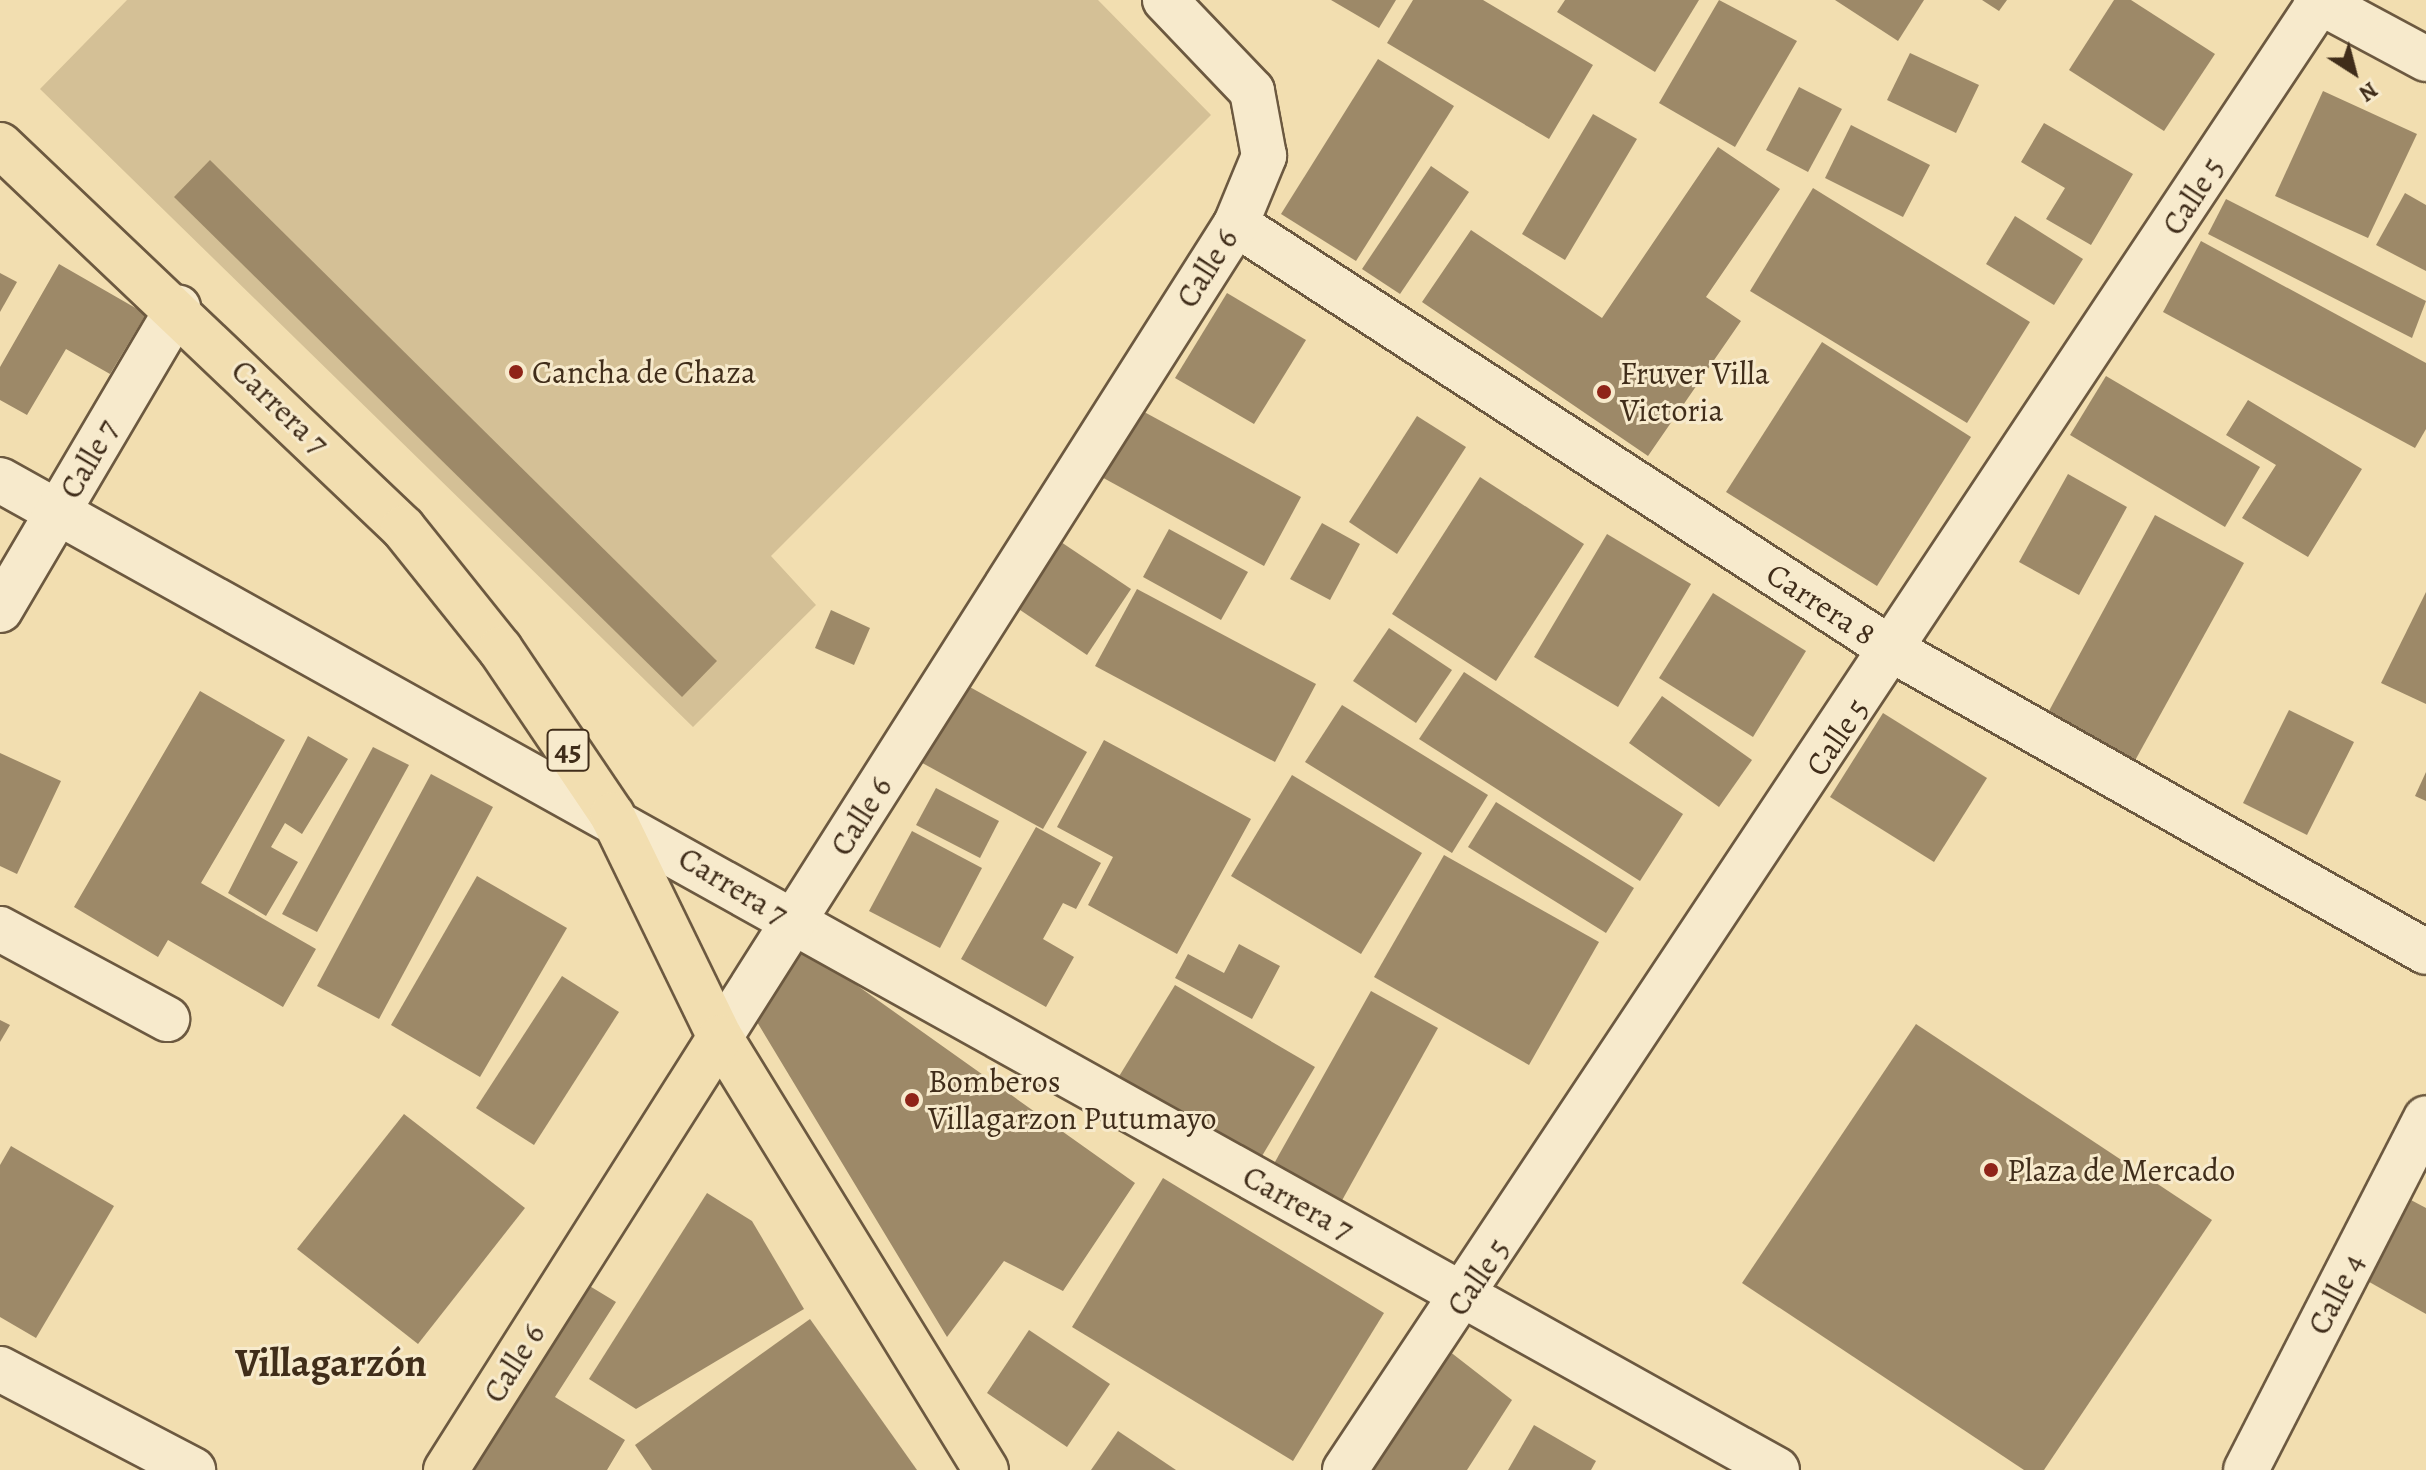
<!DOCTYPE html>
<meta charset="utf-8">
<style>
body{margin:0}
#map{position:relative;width:2426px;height:1470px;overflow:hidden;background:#f2deb0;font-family:Alegreya,serif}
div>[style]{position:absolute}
.green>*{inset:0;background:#d4c096}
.building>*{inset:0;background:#9d8968}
.roads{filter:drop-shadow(2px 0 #6c5940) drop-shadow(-2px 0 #6c5940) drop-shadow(0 2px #6c5940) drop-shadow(0 -2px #6c5940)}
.street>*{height:44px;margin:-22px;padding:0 22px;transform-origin:22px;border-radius:22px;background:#f7eacc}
.primary>*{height:44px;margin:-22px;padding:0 22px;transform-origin:22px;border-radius:22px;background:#f2deb0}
.dots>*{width:22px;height:22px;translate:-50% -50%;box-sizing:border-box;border:4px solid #f7eacc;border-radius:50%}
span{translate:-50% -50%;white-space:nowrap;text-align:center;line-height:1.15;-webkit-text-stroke:6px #f7eacc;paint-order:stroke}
.shield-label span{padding:2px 6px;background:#f7eacc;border:2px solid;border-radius:6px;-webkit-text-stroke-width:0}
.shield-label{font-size:30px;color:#402d1a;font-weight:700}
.street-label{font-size:32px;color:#402d1a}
.poi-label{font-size:32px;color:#402d1a}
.left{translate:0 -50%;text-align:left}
.district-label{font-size:40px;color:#402d1a;font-weight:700}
.north{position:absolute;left:2314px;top:32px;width:80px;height:80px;-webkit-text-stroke:6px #f7eacc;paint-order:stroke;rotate:144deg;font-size:22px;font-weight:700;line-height:32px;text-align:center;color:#402d1a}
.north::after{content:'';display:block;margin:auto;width:28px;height:36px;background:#402d1a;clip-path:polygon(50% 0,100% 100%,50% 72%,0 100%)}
</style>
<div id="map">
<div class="green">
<div style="clip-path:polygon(127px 0,1098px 0,1211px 115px,771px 556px,816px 605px,693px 727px,40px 89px)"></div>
</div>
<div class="building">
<div style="clip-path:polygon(1331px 0,1396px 0,1379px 28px)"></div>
<div style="clip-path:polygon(1413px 0,1483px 0,1593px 65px,1549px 139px,1387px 43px)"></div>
<div style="clip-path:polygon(1565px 0,1699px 0,1655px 72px,1557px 12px)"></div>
<div style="clip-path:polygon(1719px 0,1797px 41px,1735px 147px,1659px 103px)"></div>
<div style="clip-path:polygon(1835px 0,1924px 0,1898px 41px)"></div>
<div style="clip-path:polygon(1982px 0,2007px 0,1999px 11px)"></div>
<div style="clip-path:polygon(2114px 0,2131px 0,2215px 54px,2164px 131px,2069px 70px)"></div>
<div style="clip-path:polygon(1910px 53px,1979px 85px,1956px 133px,1887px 100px)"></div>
<div style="clip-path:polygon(1378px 59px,1454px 106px,1356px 261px,1281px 214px)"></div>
<div style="clip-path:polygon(1799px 87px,1842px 109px,1808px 172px,1766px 150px)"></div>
<div style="clip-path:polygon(2323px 91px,2417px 134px,2368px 238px,2275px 196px)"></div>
<div style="clip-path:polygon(1593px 114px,1637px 139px,1565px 260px,1522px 234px)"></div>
<div style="clip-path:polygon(2044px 123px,2133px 174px,2091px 245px,2046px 219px,2065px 188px,2021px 162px)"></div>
<div style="clip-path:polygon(1851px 125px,1930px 165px,1903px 217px,1825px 178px)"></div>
<div style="clip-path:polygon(1718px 147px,1780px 189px,1706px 297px,1741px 321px,1648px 456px,1422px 302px,1471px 230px,1602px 318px)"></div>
<div style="clip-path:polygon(210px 160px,717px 661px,682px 697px,174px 197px)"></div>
<div style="clip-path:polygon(1431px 166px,1469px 192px,1400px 294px,1362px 269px)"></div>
<div style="clip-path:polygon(1813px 188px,2030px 322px,1967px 423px,1750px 291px)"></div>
<div style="clip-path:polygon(2405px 193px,2426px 205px,2426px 271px,2376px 245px)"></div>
<div style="clip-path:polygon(2226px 199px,2426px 301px,2412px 338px,2208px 234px)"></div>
<div style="clip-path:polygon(2015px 216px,2083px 259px,2054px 305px,1986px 264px)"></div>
<div style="clip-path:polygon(2201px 241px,2426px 363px,2426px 429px,2415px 448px,2163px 312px)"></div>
<div style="clip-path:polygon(59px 264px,146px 314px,110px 374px,66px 349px,27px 415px,0 400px,0 367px)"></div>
<div style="clip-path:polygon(0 273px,17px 282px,0 312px)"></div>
<div style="clip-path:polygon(1227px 293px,1306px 340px,1254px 424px,1175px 378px)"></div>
<div style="clip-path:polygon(1822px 342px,1971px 437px,1877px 586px,1726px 492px)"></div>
<div style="clip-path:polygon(2106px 376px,2260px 467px,2225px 527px,2070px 435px)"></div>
<div style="clip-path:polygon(2248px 400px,2362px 469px,2308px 557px,2242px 518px,2276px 465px,2226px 435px)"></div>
<div style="clip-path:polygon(1135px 407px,1301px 497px,1264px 566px,1098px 475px)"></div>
<div style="clip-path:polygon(1417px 416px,1466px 447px,1397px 554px,1349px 522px)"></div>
<div style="clip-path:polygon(2068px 474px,2127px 507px,2079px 595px,2019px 562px)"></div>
<div style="clip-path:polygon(1480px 477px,1584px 544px,1496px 681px,1392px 614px)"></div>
<div style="clip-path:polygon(2155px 515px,2244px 563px,2132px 766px,2043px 722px)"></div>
<div style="clip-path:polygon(1322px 523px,1360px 544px,1330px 600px,1290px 579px)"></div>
<div style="clip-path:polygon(1169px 529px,1248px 572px,1221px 620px,1143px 577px)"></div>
<div style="clip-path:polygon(1607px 534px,1691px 584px,1618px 707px,1534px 657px)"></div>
<div style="clip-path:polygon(1055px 538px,1131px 589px,1087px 655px,1011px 604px)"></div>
<div style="clip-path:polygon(1137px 589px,1316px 684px,1275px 762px,1095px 666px)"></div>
<div style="clip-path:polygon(2426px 592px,2426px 704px,2381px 683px)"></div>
<div style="clip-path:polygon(1713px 593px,1806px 651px,1753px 737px,1659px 678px)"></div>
<div style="clip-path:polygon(831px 610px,870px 628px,854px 665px,815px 648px)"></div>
<div style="clip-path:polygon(1389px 628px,1452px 670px,1416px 723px,1353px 681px)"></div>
<div style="clip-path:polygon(1464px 672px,1683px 814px,1640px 881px,1419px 739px)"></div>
<div style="clip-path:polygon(959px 681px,1087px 752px,1043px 829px,915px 759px)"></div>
<div style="clip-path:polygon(200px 691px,285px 740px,201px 883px,316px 949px,283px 1007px,168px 940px,158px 957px,74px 907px)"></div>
<div style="clip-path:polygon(1662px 696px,1752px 760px,1719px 807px,1629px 743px)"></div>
<div style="clip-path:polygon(1342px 705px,1488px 795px,1452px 853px,1305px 762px)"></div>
<div style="clip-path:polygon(2289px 710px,2354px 742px,2307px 835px,2243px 803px)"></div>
<div style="clip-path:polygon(1883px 713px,1987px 778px,1934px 862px,1830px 797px)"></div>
<div style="clip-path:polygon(308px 736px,348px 759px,302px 834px,285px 823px,271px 847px,298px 862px,266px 916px,228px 893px)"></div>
<div style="clip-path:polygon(1104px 740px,1251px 819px,1177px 954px,1088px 905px,1113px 857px,1057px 827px)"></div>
<div style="clip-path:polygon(373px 747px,409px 765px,317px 932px,282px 914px)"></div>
<div style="clip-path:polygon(0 753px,61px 781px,17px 874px,0 866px)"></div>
<div style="clip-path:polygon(2426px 772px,2426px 801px,2415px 796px)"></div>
<div style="clip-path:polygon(431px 774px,493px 807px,379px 1019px,317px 986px)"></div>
<div style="clip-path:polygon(1292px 775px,1422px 853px,1361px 954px,1231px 876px)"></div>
<div style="clip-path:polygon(936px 788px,999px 821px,980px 858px,916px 825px)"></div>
<div style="clip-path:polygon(1496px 802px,1634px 888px,1606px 933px,1468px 847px)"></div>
<div style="clip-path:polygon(1036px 827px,1101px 863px,1076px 909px,1063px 903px,1043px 939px,1074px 957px,1046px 1007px,961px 959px)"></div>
<div style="clip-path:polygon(912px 831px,982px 868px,940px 948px,869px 911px)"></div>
<div style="clip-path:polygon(1444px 855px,1599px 942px,1529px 1065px,1374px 977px)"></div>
<div style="clip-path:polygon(477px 876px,567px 928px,480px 1077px,391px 1025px)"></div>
<div style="clip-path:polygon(1239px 944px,1280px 966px,1252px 1019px,1175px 978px,1188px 954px,1224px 973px)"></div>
<div style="clip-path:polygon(803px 947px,1135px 1183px,1063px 1291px,1004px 1261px,947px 1337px,754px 1017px)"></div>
<div style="clip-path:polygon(562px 976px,619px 1012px,534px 1145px,476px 1108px)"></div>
<div style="clip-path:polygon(1175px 985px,1315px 1067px,1259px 1161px,1118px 1078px)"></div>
<div style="clip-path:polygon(1371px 991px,1438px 1028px,1335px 1213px,1267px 1176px)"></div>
<div style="clip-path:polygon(0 1020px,10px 1025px,0 1042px)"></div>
<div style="clip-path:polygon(1916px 1024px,2212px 1220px,2044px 1470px,2024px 1470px,1742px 1283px)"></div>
<div style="clip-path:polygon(404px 1114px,525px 1208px,418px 1344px,297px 1249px)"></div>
<div style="clip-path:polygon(11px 1146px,114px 1206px,36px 1338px,0 1317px,0 1165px)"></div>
<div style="clip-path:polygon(1163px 1178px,1384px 1313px,1293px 1461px,1072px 1327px)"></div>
<div style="clip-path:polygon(707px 1193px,752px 1221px,804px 1309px,636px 1409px,589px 1379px)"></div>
<div style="clip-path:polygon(2409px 1199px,2426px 1208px,2426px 1314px,2364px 1279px)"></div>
<div style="clip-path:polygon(583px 1282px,616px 1302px,555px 1397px,625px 1440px,607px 1470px,465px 1470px)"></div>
<div style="clip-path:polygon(810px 1319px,917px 1470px,652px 1470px,635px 1445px)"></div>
<div style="clip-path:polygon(1029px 1330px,1110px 1384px,1067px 1447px,987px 1393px)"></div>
<div style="clip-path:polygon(1449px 1351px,1512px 1400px,1467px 1470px,1371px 1470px)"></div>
<div style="clip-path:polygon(1534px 1425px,1596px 1461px,1591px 1470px,1508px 1470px)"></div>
<div style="clip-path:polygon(1118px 1431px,1176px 1470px,1091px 1470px)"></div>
</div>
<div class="roads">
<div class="street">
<div style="left:2316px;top:0;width:125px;rotate:28.2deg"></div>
<div style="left:1236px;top:224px;width:784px;rotate:32.98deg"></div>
<div style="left:1894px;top:651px;width:611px;rotate:29.5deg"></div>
<div style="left:0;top:480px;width:2034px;rotate:29.12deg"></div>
<div style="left:0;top:610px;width:351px;rotate:-59.5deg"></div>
<div style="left:0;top:929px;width:190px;rotate:28.3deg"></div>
<div style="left:720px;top:1037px;width:963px;rotate:-57.6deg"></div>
<div style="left:1236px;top:224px;width:74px;rotate:-67.6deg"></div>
<div style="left:1264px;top:156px;width:66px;rotate:-100.5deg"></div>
<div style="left:1252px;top:91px;width:126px;rotate:-133.7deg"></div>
<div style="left:0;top:1369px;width:218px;rotate:27.6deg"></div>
<div style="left:1345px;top:1470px;width:1765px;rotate:-56.42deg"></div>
<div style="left:2246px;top:1470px;width:395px;rotate:-62.9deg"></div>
</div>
<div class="primary">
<div style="left:0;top:145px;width:556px;rotate:43.54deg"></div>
<div style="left:403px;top:528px;width:155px;rotate:51.3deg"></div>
<div style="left:500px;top:649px;width:200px;rotate:56deg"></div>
<div style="left:612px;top:815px;width:247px;rotate:64.1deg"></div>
<div style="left:720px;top:1037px;width:508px;rotate:58.44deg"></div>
<div style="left:446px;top:1470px;width:512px;rotate:-57.67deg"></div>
</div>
</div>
<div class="dots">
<div style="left:516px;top:372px;background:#8f2418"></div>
<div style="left:1604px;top:392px;background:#8f2418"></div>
<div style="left:912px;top:1100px;background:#8f2418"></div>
<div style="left:1991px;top:1170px;background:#8f2418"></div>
</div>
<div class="shield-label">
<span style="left:568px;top:750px">45</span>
</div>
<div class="street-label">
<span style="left:2193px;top:196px;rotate:-57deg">Calle 5</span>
<span style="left:1207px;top:268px;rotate:-58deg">Calle 6</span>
<span style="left:280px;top:407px;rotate:44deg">Carrera 7</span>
<span style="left:89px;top:459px;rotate:-60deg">Calle 7</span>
<span style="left:1821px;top:604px;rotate:33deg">Carrera 8</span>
<span style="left:1837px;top:737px;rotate:-56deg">Calle 5</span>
<span style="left:861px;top:816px;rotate:-58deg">Calle 6</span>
<span style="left:733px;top:886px;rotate:31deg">Carrera 7</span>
<span style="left:1298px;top:1203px;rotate:29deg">Carrera 7</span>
<span style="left:1478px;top:1277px;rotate:-56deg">Calle 5</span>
<span style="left:2336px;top:1294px;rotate:-63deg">Calle 4</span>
<span style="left:514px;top:1363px;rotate:-58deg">Calle 6</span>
</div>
<div class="poi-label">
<span class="left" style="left:532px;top:372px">Cancha de Chaza</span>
<span class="left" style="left:1620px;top:392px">Fruver Villa<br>Victoria</span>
<span class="left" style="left:928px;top:1100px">Bomberos<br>Villagarzon Putumayo</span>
<span class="left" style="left:2007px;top:1170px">Plaza de Mercado</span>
</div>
<div class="district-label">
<span style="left:331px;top:1363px">Villagarzón</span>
</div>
<div class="north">N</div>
</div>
